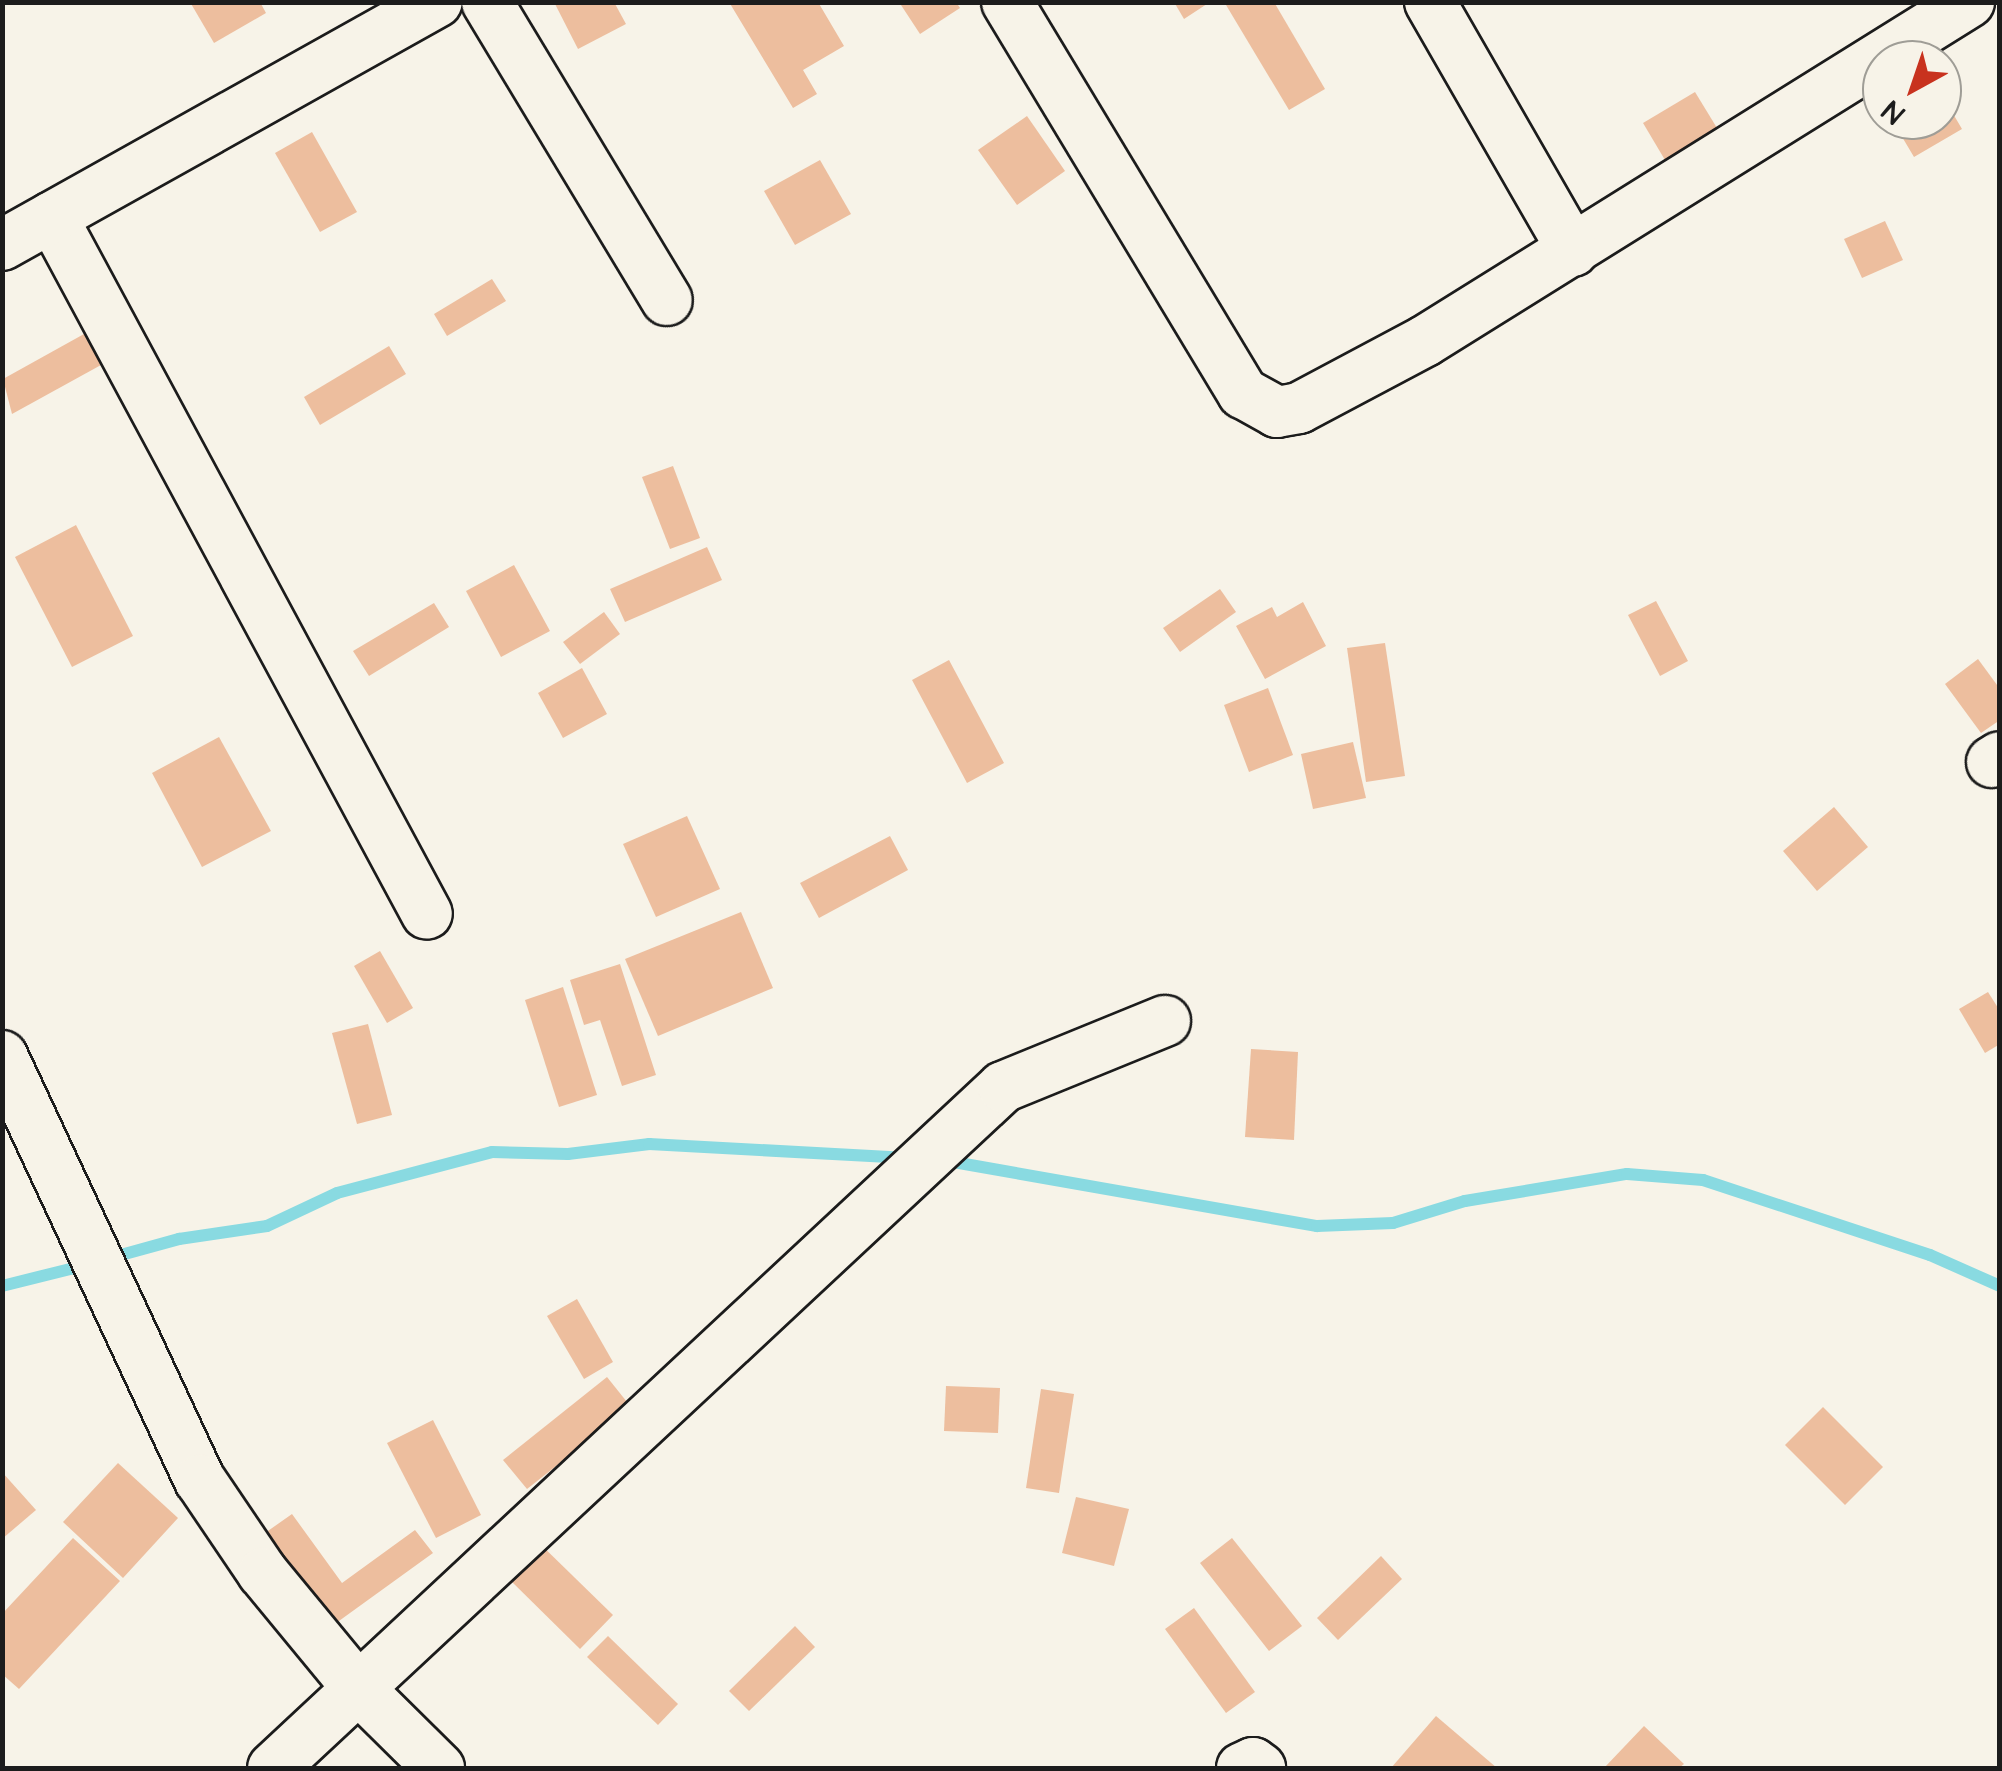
<!DOCTYPE html>
<style>
body{margin:0}
#map{position:relative;width:2002px;height:1771px;overflow:hidden;background:#f7f3e8;font-family:"Architects Daughter",sans-serif}
div>[style]{position:absolute}
.stream>*{height:12px;margin:-6px;padding:0 6px;transform-origin:6px;border-radius:6px;background:#89dae1}
.building>*{inset:0;background:#edbe9e}
.roads{filter:drop-shadow(2px 0 #1c1c1c) drop-shadow(-2px 0 #1c1c1c) drop-shadow(0 2px #1c1c1c) drop-shadow(0 -2px #1c1c1c)}
.minor>*{height:50px;margin:-25px;padding:0 25px;transform-origin:25px;border-radius:25px;background:#f7f3e8}
span{translate:-50% -50%;white-space:nowrap;text-align:center;line-height:1.15;-webkit-text-stroke:10px #f7f3e8;paint-order:stroke}
.frame{position:absolute;inset:0;border:5px solid #1c1c1c;pointer-events:none}
.north{position:absolute;left:1862px;top:40px;width:100px;height:100px;box-sizing:border-box;background:#f7f3e8;border:2px solid #9f9d96;border-radius:50%;rotate:220deg;font-size:28px;font-weight:700;line-height:40px;text-align:center;color:#1c1c1c}
.north::after{content:'';display:block;margin:auto;width:35px;height:45px;background:#c8321e;clip-path:polygon(50% 0,100% 100%,50% 72%,0 100%)}
</style>
<div id="map">
<div class="stream">
<div style="left:942px;top:1160px;width:381px;rotate:10deg"></div>
<div style="left:1317px;top:1226px;width:76px;rotate:-2.3deg"></div>
<div style="left:1393px;top:1223px;width:75px;rotate:-17deg"></div>
<div style="left:1465px;top:1201px;width:164px;rotate:-9.5deg"></div>
<div style="left:1627px;top:1174px;width:76px;rotate:4.5deg"></div>
<div style="left:1703px;top:1180px;width:239px;rotate:18.3deg"></div>
<div style="left:1930px;top:1255px;width:77px;rotate:23.9deg"></div>
<div style="left:110px;top:1258px;width:72px;rotate:-15.4deg"></div>
<div style="left:179px;top:1239px;width:89px;rotate:-8.4deg"></div>
<div style="left:267px;top:1226px;width:77px;rotate:-25.2deg"></div>
<div style="left:337px;top:1193px;width:160px;rotate:-14.8deg"></div>
<div style="left:492px;top:1152px;width:76px;rotate:1.5deg"></div>
<div style="left:568px;top:1154px;width:82px;rotate:-7deg"></div>
<div style="left:649px;top:1144px;width:259px;rotate:3.1deg"></div>
<div style="left:2px;top:1286px;width:87px;rotate:-14deg"></div>
</div>
<div class="building">
<div style="clip-path:polygon(190px 2px,260px 2px,266px 13px,214px 43px)"></div>
<div style="clip-path:polygon(554px 2px,614px 2px,626px 24px,578px 49px)"></div>
<div style="clip-path:polygon(729px 2px,818px 2px,844px 46px,803px 70px,817px 94px,793px 108px)"></div>
<div style="clip-path:polygon(899px 2px,956px 2px,960px 8px,920px 34px)"></div>
<div style="clip-path:polygon(1174px 2px,1210px 2px,1184px 19px)"></div>
<div style="clip-path:polygon(1274px 2px,1325px 89px,1289px 110px,1226px 5px)"></div>
<div style="clip-path:polygon(1695px 92px,1717px 128px,1665px 160px,1643px 123px)"></div>
<div style="clip-path:polygon(1942px 95px,1962px 129px,1914px 157px,1892px 120px,1942px 120px)"></div>
<div style="clip-path:polygon(1027px 116px,1065px 171px,1017px 205px,978px 150px)"></div>
<div style="clip-path:polygon(312px 132px,357px 212px,320px 232px,275px 153px)"></div>
<div style="clip-path:polygon(820px 160px,851px 214px,795px 245px,764px 191px)"></div>
<div style="clip-path:polygon(1885px 221px,1903px 260px,1862px 278px,1844px 239px)"></div>
<div style="clip-path:polygon(492px 279px,506px 301px,447px 336px,434px 314px)"></div>
<div style="clip-path:polygon(84px 334px,101px 365px,12px 414px,3px 379px)"></div>
<div style="clip-path:polygon(389px 346px,406px 374px,320px 425px,304px 397px)"></div>
<div style="clip-path:polygon(673px 466px,700px 538px,670px 549px,642px 477px)"></div>
<div style="clip-path:polygon(76px 525px,133px 636px,72px 667px,15px 557px)"></div>
<div style="clip-path:polygon(707px 547px,722px 580px,625px 622px,610px 589px)"></div>
<div style="clip-path:polygon(514px 565px,550px 631px,501px 657px,466px 591px)"></div>
<div style="clip-path:polygon(1220px 589px,1236px 612px,1180px 652px,1163px 628px)"></div>
<div style="clip-path:polygon(1656px 601px,1688px 661px,1660px 676px,1628px 615px)"></div>
<div style="clip-path:polygon(1303px 602px,1326px 646px,1265px 679px,1236px 626px,1272px 607px,1277px 617px)"></div>
<div style="clip-path:polygon(434px 603px,449px 627px,369px 676px,353px 651px)"></div>
<div style="clip-path:polygon(604px 612px,620px 634px,580px 664px,563px 642px)"></div>
<div style="clip-path:polygon(1385px 643px,1405px 776px,1366px 782px,1347px 648px)"></div>
<div style="clip-path:polygon(1978px 659px,2000px 689px,2000px 720px,1981px 733px,1945px 684px)"></div>
<div style="clip-path:polygon(949px 660px,1004px 763px,967px 783px,912px 680px)"></div>
<div style="clip-path:polygon(582px 668px,607px 714px,563px 738px,538px 693px)"></div>
<div style="clip-path:polygon(1268px 688px,1293px 755px,1249px 772px,1224px 705px)"></div>
<div style="clip-path:polygon(219px 737px,271px 831px,202px 867px,152px 773px)"></div>
<div style="clip-path:polygon(1353px 742px,1366px 798px,1313px 809px,1301px 754px)"></div>
<div style="clip-path:polygon(1834px 807px,1868px 847px,1817px 891px,1783px 851px)"></div>
<div style="clip-path:polygon(687px 816px,720px 889px,656px 917px,623px 844px)"></div>
<div style="clip-path:polygon(890px 836px,908px 870px,819px 918px,800px 883px)"></div>
<div style="clip-path:polygon(741px 912px,773px 988px,658px 1036px,625px 959px)"></div>
<div style="clip-path:polygon(380px 951px,413px 1008px,387px 1023px,354px 966px)"></div>
<div style="clip-path:polygon(620px 964px,656px 1075px,622px 1086px,600px 1020px,584px 1025px,570px 980px)"></div>
<div style="clip-path:polygon(563px 987px,597px 1095px,559px 1107px,525px 1000px)"></div>
<div style="clip-path:polygon(1988px 992px,2000px 1011px,2000px 1044px,1985px 1053px,1959px 1009px)"></div>
<div style="clip-path:polygon(368px 1024px,392px 1115px,357px 1124px,332px 1033px)"></div>
<div style="clip-path:polygon(1251px 1049px,1298px 1052px,1294px 1140px,1245px 1137px)"></div>
<div style="clip-path:polygon(577px 1299px,613px 1362px,584px 1379px,547px 1316px)"></div>
<div style="clip-path:polygon(607px 1377px,631px 1407px,527px 1489px,503px 1460px)"></div>
<div style="clip-path:polygon(946px 1386px,1000px 1388px,998px 1433px,944px 1431px)"></div>
<div style="clip-path:polygon(1041px 1389px,1074px 1394px,1059px 1493px,1026px 1488px)"></div>
<div style="clip-path:polygon(1823px 1407px,1883px 1467px,1845px 1505px,1785px 1445px)"></div>
<div style="clip-path:polygon(433px 1420px,481px 1515px,436px 1538px,387px 1443px)"></div>
<div style="clip-path:polygon(118px 1463px,178px 1518px,123px 1578px,63px 1522px)"></div>
<div style="clip-path:polygon(2px 1472px,36px 1510px,2px 1539px)"></div>
<div style="clip-path:polygon(1076px 1497px,1129px 1509px,1114px 1566px,1062px 1553px)"></div>
<div style="clip-path:polygon(292px 1514px,342px 1583px,415px 1530px,433px 1553px,332px 1626px,265px 1533px)"></div>
<div style="clip-path:polygon(533px 1537px,613px 1615px,580px 1649px,500px 1570px)"></div>
<div style="clip-path:polygon(73px 1538px,120px 1581px,19px 1689px,2px 1674px,2px 1614px)"></div>
<div style="clip-path:polygon(1232px 1538px,1302px 1626px,1269px 1651px,1200px 1563px)"></div>
<div style="clip-path:polygon(1381px 1556px,1402px 1579px,1338px 1640px,1317px 1618px)"></div>
<div style="clip-path:polygon(1194px 1608px,1255px 1692px,1226px 1713px,1165px 1629px)"></div>
<div style="clip-path:polygon(795px 1626px,815px 1647px,749px 1711px,729px 1691px)"></div>
<div style="clip-path:polygon(608px 1636px,678px 1704px,658px 1725px,587px 1657px)"></div>
<div style="clip-path:polygon(1436px 1716px,1497px 1768px,1391px 1768px)"></div>
<div style="clip-path:polygon(1644px 1726px,1684px 1764px,1679px 1768px,1604px 1768px)"></div>
</div>
<div class="roads">
<div class="minor">
<div style="left:487px;top:2px;width:348px;rotate:58.9deg"></div>
<div style="left:1007px;top:2px;width:457px;rotate:58.9deg"></div>
<div style="left:1243px;top:393px;width:39px;rotate:29deg"></div>
<div style="left:1277px;top:412px;width:22px;rotate:-10deg"></div>
<div style="left:1299px;top:408px;width:143px;rotate:-28deg"></div>
<div style="left:1425px;top:341px;width:641px;rotate:-31.93deg"></div>
<div style="left:1430px;top:2px;width:287px;rotate:60.1deg"></div>
<div style="left:52px;top:217px;width:791px;rotate:61.72deg"></div>
<div style="left:2px;top:245px;width:498px;rotate:-29.2deg"></div>
<div style="left:1992px;top:762px;width:9px;rotate:-32deg"></div>
<div style="left:2px;top:1056px;width:468px;rotate:65deg"></div>
<div style="left:200px;top:1480px;width:112px;rotate:55.9deg"></div>
<div style="left:263px;top:1573px;width:146px;rotate:50.5deg"></div>
<div style="left:356px;top:1686px;width:117px;rotate:44.7deg"></div>
<div style="left:273px;top:1768px;width:998px;rotate:-43.01deg"></div>
<div style="left:1003px;top:1087px;width:175px;rotate:-22.2deg"></div>
<div style="left:1242px;top:1768px;width:12px;rotate:-24deg"></div>
<div style="left:1253px;top:1763px;width:9px;rotate:36deg"></div>
</div>
</div>
<div class="frame"></div>
<div class="north">N</div>
</div>
